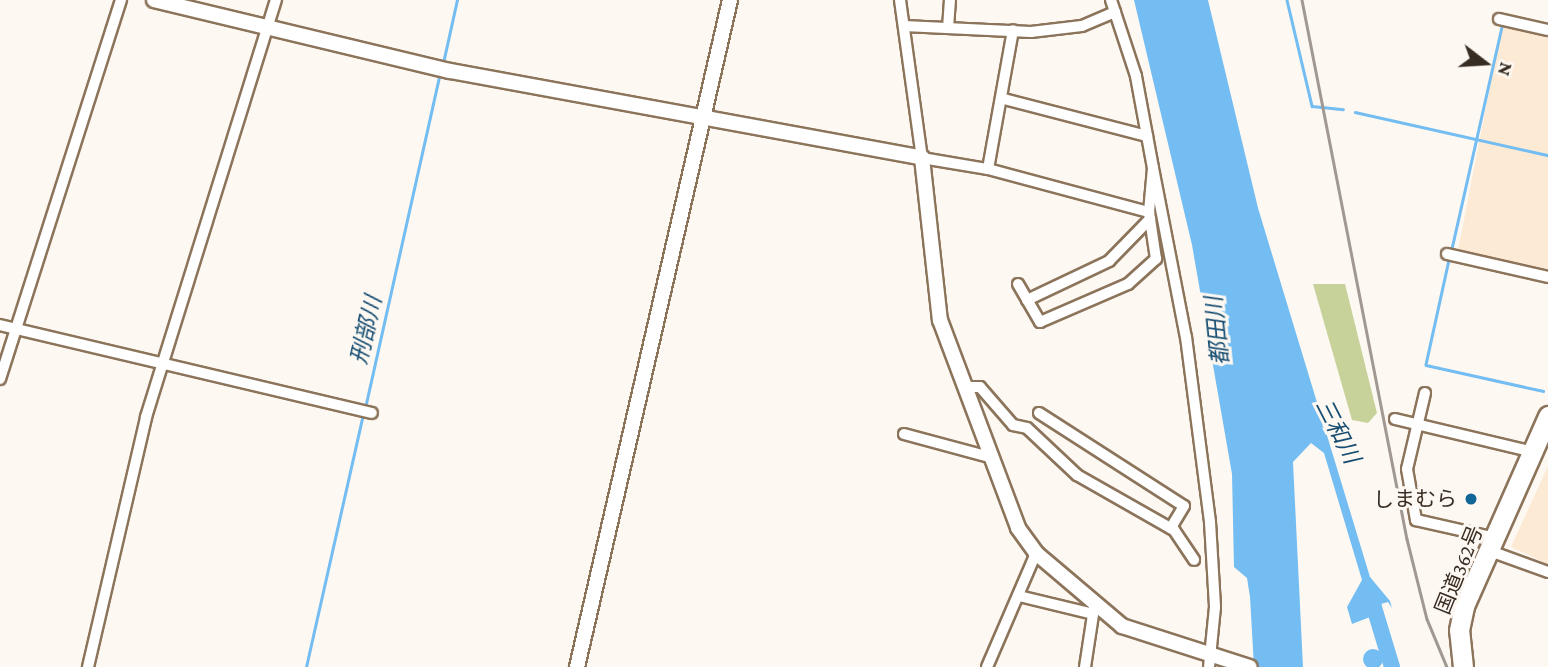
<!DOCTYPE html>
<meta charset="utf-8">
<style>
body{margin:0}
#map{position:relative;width:1548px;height:667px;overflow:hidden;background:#fdf8f2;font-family:"Crimson Pro","Noto Sans JP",serif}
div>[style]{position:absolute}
.built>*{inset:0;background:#fdead5}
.green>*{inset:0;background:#c7d29a}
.water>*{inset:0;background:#73bdf2}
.round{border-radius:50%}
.stream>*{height:2.5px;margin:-1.25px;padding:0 1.25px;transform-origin:1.25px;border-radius:1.25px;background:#73bdf2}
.river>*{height:16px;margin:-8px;padding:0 8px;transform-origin:8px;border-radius:8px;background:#73bdf2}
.roads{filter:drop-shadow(2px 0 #8c745b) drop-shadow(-2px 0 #8c745b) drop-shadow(0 2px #8c745b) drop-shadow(0 -2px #8c745b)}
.street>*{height:10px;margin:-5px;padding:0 5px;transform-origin:5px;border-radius:5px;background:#fff}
.secondary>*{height:14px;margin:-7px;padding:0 7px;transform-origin:7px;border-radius:7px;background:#fff}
.highway>*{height:19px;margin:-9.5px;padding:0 9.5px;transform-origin:9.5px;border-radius:9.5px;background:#fff}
.rail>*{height:2.5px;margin:-1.25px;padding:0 1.25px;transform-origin:1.25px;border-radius:1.25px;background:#a19991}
.dots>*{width:19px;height:19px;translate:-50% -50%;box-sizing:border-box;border:4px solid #fdf8f2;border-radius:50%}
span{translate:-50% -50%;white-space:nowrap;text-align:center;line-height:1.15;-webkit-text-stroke:6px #fdf8f2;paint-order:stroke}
.poi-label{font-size:21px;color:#382d23}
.right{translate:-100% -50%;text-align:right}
.street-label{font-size:21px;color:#382d23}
.water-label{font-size:23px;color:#164d71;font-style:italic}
.north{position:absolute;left:1450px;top:28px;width:70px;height:70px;-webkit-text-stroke:5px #fdf8f2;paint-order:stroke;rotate:107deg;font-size:19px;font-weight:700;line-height:28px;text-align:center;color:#382d23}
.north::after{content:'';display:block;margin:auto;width:24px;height:32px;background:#382d23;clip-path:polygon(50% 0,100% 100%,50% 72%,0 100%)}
</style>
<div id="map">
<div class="built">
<div style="clip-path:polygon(1502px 26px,1548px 37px,1548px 269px,1458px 250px)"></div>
<div style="clip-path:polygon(1548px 466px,1548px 564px,1511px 547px)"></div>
</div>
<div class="green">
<div style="clip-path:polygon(1313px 284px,1345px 284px,1377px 413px,1368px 423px,1352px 420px)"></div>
</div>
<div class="water">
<div style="clip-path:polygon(1134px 0,1208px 0,1258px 208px,1370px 577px,1390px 601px,1392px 608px,1388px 602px,1381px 604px,1383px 612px,1352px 624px,1347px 607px,1362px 580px,1324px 453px,1311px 443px,1293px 462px,1303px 667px,1254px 667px,1250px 597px,1247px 578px,1234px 567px,1232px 474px,1192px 245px)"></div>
<div style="clip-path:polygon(1385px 621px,1400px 667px,1387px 667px,1374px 628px)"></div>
<div class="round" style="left:1363px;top:649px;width:20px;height:20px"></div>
</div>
<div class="stream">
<div style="left:1287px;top:0;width:109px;rotate:76.7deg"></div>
<div style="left:1312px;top:106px;width:31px;rotate:6deg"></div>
<div style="left:443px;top:63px;width:65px;rotate:-77.5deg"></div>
<div style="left:1355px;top:112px;width:198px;rotate:12.6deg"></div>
<div style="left:1451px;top:251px;width:233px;rotate:-77.3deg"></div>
<div style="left:1449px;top:260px;width:107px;rotate:102.4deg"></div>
<div style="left:1426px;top:365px;width:120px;rotate:12.5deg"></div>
<div style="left:365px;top:408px;width:343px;rotate:-77.4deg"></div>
<div style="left:306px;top:667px;width:259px;rotate:-77.3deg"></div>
</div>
<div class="river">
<div style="left:1370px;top:594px;width:76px;rotate:73.2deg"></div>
</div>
<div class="roads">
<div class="street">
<div style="left:900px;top:0;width:160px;rotate:82.1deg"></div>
<div style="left:922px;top:158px;width:67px;rotate:9.5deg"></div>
<div style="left:988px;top:169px;width:167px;rotate:15deg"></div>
<div style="left:1499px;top:19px;width:50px;rotate:12.7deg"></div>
<div style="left:904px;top:26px;width:127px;rotate:2.7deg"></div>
<div style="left:1031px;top:32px;width:51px;rotate:-6.7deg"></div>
<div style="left:1082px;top:26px;width:36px;rotate:-23deg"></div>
<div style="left:948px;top:28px;width:28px;rotate:-86deg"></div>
<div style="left:1004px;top:99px;width:148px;rotate:14.5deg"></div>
<div style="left:1153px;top:168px;width:172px;rotate:79deg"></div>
<div style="left:1186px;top:337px;width:187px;rotate:82.6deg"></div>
<div style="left:1210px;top:522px;width:85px;rotate:86.6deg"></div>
<div style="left:1215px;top:607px;width:60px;rotate:95.7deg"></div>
<div style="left:988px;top:169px;width:141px;rotate:-79.8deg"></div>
<div style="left:1447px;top:254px;width:104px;rotate:12.8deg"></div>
<div style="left:1018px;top:284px;width:44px;rotate:59.9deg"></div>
<div style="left:1040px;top:322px;width:96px;rotate:-23.4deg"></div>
<div style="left:1128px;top:284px;width:38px;rotate:-42deg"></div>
<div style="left:1156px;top:259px;width:48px;rotate:-98.5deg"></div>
<div style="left:1149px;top:212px;width:44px;rotate:-84.8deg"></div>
<div style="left:1153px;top:168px;width:94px;rotate:-100.5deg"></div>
<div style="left:1136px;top:76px;width:80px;rotate:-108.2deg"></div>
<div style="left:1027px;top:300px;width:91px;rotate:-25.4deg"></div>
<div style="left:1109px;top:261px;width:59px;rotate:-45.7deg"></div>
<div style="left:0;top:325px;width:382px;rotate:13.3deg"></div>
<div style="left:0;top:379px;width:398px;rotate:-72.3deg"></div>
<div style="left:964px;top:387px;width:16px"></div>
<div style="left:980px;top:387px;width:50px;rotate:49deg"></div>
<div style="left:1013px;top:425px;width:14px;rotate:12deg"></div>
<div style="left:1027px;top:428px;width:69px;rotate:43.2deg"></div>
<div style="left:1077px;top:475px;width:112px;rotate:29.6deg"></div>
<div style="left:1174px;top:530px;width:36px;rotate:56deg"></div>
<div style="left:1425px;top:393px;width:78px;rotate:103.3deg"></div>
<div style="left:1407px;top:469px;width:52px;rotate:80deg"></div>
<div style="left:1416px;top:520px;width:82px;rotate:12.7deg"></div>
<div style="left:1039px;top:413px;width:172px;rotate:32.7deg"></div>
<div style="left:1184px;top:506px;width:26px;rotate:121deg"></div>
<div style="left:1395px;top:419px;width:143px;rotate:13.4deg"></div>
<div style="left:904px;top:434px;width:88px;rotate:15.1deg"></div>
<div style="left:1490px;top:551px;width:62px;rotate:19.9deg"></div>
<div style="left:1019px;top:596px;width:73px;rotate:13.5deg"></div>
<div style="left:88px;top:667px;width:257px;rotate:-76.9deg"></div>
<div style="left:146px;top:417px;width:437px;rotate:-72.7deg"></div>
<div style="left:987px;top:667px;width:124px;rotate:-66.7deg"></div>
<div style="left:1085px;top:667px;width:60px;rotate:-81.3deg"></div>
</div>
<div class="secondary">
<div style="left:154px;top:0;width:304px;rotate:13.5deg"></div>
<div style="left:450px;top:71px;width:480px;rotate:10.4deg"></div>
<div style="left:922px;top:158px;width:163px;rotate:83.7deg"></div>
<div style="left:940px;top:320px;width:222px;rotate:69.4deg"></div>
<div style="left:1018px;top:528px;width:31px;rotate:54deg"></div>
<div style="left:1036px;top:553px;width:113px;rotate:40.3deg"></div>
<div style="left:1122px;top:626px;width:134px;rotate:17.8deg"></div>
<div style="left:577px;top:667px;width:684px;rotate:-77.08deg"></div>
</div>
<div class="highway">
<div style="left:1463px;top:667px;width:37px;rotate:-96deg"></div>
<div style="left:1459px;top:630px;width:25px;rotate:-78deg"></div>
<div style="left:1464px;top:606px;width:208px;rotate:-66.1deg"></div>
</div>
</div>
<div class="rail">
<div style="left:1302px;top:0;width:549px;rotate:78.98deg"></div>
<div style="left:1407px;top:539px;width:82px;rotate:76deg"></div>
<div style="left:1427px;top:619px;width:52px;rotate:67.4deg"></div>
</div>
<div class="dots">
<div style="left:1471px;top:499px;background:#0f6697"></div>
</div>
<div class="poi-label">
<span class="right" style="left:1457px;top:499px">しまむら</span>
</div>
<div class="street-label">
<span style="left:1459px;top:570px;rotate:-68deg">国道362号</span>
</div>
<div class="water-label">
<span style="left:366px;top:330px;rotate:-77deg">刑部川</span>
<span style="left:1217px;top:331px;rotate:-96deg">都田川</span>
<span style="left:1338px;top:431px;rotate:63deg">三和川</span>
</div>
<div class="north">N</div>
</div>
